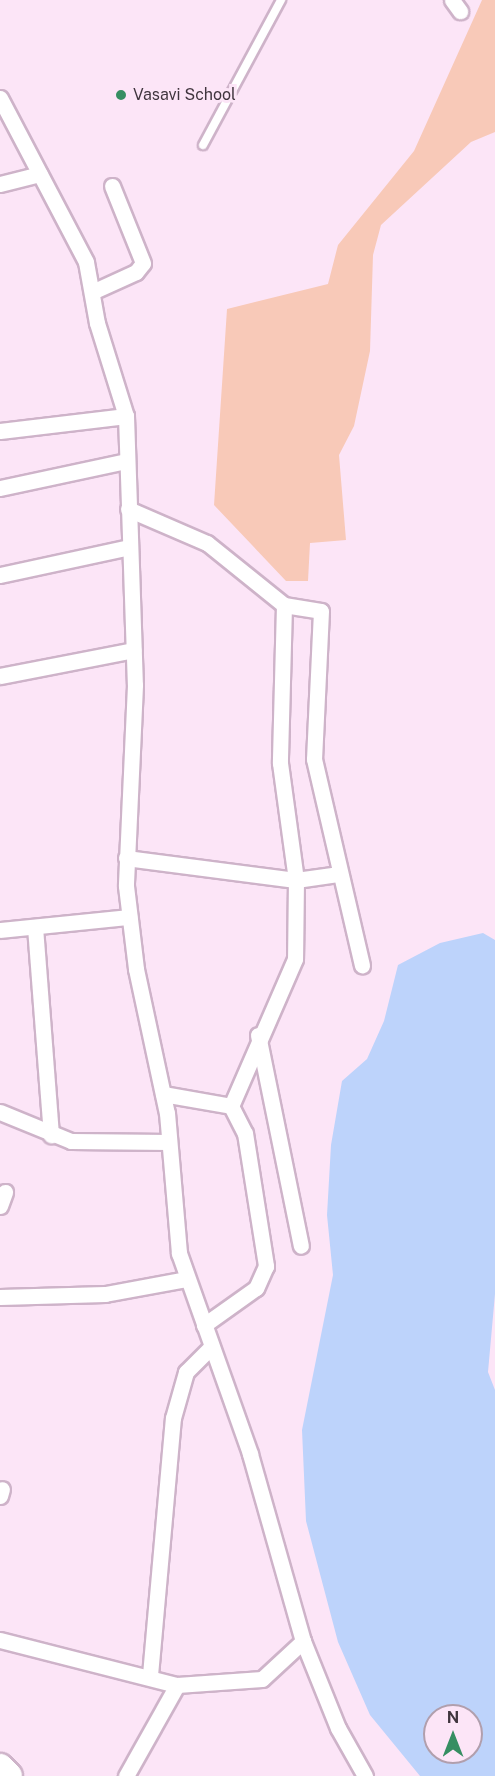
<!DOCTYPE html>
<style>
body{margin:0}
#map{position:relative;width:495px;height:1776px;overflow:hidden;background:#fce5f7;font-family:"Public Sans",sans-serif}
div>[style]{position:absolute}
.green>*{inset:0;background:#f8c9b8}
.water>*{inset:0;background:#bdd3fb}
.roads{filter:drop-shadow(2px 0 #ceb3c9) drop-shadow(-2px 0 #ceb3c9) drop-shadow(0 2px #ceb3c9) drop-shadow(0 -2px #ceb3c9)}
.lane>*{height:8px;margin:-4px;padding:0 4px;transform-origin:4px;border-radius:4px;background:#fff}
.street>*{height:15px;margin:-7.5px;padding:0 7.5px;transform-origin:7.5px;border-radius:7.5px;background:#fff}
.highway>*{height:28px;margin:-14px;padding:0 14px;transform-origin:14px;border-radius:14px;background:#fff}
.dots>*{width:16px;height:16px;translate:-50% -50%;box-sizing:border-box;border:3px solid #fce5f7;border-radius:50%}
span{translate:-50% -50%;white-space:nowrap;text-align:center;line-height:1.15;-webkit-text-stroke:6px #fce5f7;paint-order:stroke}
.poi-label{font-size:16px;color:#40353e}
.left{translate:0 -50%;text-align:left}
.north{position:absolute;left:423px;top:1704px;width:60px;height:60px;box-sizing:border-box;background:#fce5f7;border:2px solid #b19fad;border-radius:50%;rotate:0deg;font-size:16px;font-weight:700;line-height:24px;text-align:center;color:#40353e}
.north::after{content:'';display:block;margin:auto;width:21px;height:27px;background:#368e62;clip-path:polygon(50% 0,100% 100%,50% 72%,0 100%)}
</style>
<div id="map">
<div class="green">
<div style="clip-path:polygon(482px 0,495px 0,495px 132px,471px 142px,381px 225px,373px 255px,370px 351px,354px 426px,339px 455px,346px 540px,310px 543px,308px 581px,286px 581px,214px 505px,227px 309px,328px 284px,338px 245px,414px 151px)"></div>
</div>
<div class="water">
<div style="clip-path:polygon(evenodd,483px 933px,495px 940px,495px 1294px,488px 1372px,495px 1390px,495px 1776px,420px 1776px,370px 1715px,338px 1642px,306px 1521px,302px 1430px,333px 1275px,327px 1215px,331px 1145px,342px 1081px,367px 1059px,384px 1021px,398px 965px,440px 943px,483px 933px,435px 1716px,471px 1716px,471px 1752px,435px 1752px,435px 1716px)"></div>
</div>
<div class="roads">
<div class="lane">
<div style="left:203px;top:145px;width:165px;rotate:-61.7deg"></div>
</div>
<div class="street">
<div style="left:452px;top:0;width:14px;rotate:54deg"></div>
<div style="left:0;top:98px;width:185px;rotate:62.3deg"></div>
<div style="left:86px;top:262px;width:62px;rotate:79.8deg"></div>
<div style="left:97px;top:323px;width:97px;rotate:72.7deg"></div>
<div style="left:126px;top:416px;width:269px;rotate:88.1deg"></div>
<div style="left:135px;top:685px;width:201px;rotate:92.6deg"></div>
<div style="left:126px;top:886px;width:84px;rotate:83.1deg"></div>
<div style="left:136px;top:969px;width:147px;rotate:77.9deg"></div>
<div style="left:167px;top:1113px;width:141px;rotate:85.1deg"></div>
<div style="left:179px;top:1253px;width:213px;rotate:70.5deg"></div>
<div style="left:250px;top:1454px;width:194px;rotate:74.2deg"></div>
<div style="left:303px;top:1641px;width:94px;rotate:68.1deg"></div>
<div style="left:338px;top:1728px;width:55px;rotate:60.6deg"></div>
<div style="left:0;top:184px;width:41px;rotate:-14deg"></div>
<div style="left:92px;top:292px;width:48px;rotate:-24.4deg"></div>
<div style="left:136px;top:272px;width:11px;rotate:-52deg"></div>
<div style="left:143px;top:263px;width:83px;rotate:-111.9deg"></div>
<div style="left:0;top:431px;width:127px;rotate:-6.8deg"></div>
<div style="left:0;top:488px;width:129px;rotate:-12.1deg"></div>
<div style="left:128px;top:509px;width:86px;rotate:23.3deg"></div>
<div style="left:207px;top:543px;width:99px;rotate:38.8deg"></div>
<div style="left:284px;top:605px;width:158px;rotate:91.5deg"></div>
<div style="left:280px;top:763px;width:118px;rotate:82.2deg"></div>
<div style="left:296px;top:880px;width:79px;rotate:90.7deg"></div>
<div style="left:295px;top:959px;width:160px;rotate:113.5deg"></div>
<div style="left:0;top:575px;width:132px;rotate:-12.2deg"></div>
<div style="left:284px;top:605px;width:37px;rotate:9deg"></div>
<div style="left:321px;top:611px;width:148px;rotate:92.7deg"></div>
<div style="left:314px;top:759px;width:212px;rotate:76.9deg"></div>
<div style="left:0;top:676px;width:136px;rotate:-11deg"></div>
<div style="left:126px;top:858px;width:171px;rotate:7.4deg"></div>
<div style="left:296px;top:880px;width:42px;rotate:-8.1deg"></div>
<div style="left:35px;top:927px;width:209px;rotate:85.6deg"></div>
<div style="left:0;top:930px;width:130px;rotate:-5.8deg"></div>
<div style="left:258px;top:1035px;width:215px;rotate:78.5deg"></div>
<div style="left:163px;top:1094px;width:69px;rotate:10deg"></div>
<div style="left:231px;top:1106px;width:30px;rotate:63deg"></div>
<div style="left:245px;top:1133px;width:135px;rotate:81deg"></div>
<div style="left:266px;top:1266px;width:24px;rotate:114deg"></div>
<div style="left:256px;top:1288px;width:64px;rotate:144.6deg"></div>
<div style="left:0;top:1112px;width:77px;rotate:22.2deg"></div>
<div style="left:71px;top:1141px;width:98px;rotate:0.6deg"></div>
<div style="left:0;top:1206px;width:15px;rotate:-70deg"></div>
<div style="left:0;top:1297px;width:105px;rotate:-1.6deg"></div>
<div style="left:105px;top:1294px;width:82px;rotate:-10.5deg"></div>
<div style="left:0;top:1496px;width:7px;rotate:-74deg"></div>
<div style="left:0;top:1640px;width:183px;rotate:14.3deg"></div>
<div style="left:177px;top:1685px;width:85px;rotate:-4deg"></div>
<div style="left:262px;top:1679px;width:56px;rotate:-42.8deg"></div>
<div style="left:150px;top:1675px;width:258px;rotate:-84.9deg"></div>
<div style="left:173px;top:1418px;width:48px;rotate:-74.2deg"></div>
<div style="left:186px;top:1372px;width:34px;rotate:-45deg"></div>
<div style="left:126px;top:1776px;width:104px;rotate:-60.7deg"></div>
</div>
<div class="highway">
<div style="left:0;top:1768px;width:11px;rotate:45deg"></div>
</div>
</div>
<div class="dots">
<div style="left:121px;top:95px;background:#368e62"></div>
</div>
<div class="poi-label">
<span class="left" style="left:133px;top:95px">Vasavi School</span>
</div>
<div class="north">N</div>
</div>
